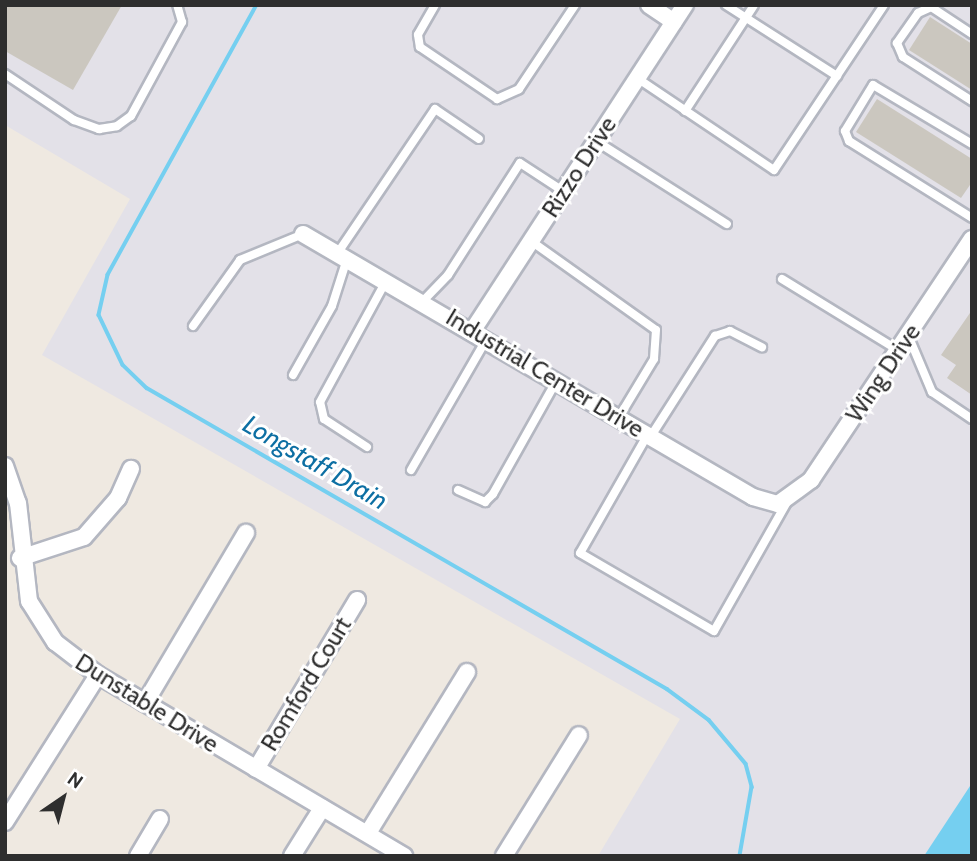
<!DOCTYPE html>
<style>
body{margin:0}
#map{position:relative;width:977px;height:861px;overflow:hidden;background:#efe9e1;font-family:Cabin,sans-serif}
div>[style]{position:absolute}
.industrial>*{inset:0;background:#e3e1e8}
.water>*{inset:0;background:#75cff0}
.stream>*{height:3.5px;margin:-1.75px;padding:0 1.75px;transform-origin:1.75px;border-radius:1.75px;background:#75cff0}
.building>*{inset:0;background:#cbc7bf}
.roads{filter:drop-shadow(2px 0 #b4b7c1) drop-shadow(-2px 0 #b4b7c1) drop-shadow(0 2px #b4b7c1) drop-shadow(0 -2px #b4b7c1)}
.service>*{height:8px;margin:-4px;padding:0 4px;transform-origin:4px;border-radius:4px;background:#fff}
.minor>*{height:16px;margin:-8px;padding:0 8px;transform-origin:8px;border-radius:8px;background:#fff}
span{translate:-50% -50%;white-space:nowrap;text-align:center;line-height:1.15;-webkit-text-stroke:6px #fff;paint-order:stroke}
.street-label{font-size:24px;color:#2e2e2e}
.water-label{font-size:26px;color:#0d6fa3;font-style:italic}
.frame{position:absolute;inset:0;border:7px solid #2e2e2e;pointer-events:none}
.north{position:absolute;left:28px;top:763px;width:70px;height:70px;-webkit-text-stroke:5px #fff;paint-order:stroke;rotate:35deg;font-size:19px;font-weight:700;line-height:28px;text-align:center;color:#2e2e2e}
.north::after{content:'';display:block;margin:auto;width:24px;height:32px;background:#2e2e2e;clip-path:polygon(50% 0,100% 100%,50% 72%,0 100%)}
</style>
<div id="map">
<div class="industrial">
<div style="clip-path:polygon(5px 5px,972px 5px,972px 856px,598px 856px,680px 719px,42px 355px,130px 199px,5px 125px)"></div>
</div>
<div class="water">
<div style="clip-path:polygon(972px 783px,972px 856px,924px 856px)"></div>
</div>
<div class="stream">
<div style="left:257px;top:5px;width:308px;rotate:118.9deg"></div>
<div style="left:108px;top:275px;width:41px;rotate:102.7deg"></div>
<div style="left:99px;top:315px;width:55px;rotate:64.4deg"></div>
<div style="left:123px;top:365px;width:33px;rotate:44deg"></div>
<div style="left:147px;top:388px;width:601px;rotate:30.06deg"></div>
<div style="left:667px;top:689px;width:52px;rotate:36.4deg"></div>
<div style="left:709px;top:720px;width:57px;rotate:49.9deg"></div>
<div style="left:746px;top:764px;width:24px;rotate:75deg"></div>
<div style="left:752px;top:787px;width:70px;rotate:99.9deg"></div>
</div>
<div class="building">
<div style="clip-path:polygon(5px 5px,122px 5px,73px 90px,5px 51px)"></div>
<div style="clip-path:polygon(930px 17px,972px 44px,972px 90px,909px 50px)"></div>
<div style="clip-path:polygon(877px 99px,972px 159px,972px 182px,961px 198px,856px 132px)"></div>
<div style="clip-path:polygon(972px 310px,972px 395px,947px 378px,956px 365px,941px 355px)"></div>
</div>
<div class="roads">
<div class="service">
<div style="left:435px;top:5px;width:34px;rotate:120deg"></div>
<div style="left:418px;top:35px;width:12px;rotate:81deg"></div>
<div style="left:420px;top:47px;width:93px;rotate:34deg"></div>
<div style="left:497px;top:99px;width:24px;rotate:-24deg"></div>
<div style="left:519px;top:89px;width:101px;rotate:-56.3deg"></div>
<div style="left:726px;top:5px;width:132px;rotate:32.6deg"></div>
<div style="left:972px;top:34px;width:49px;rotate:-146.6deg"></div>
<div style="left:931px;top:7px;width:14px;rotate:155deg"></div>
<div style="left:918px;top:13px;width:37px;rotate:125deg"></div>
<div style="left:897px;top:43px;width:15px;rotate:67deg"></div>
<div style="left:903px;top:57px;width:82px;rotate:32.5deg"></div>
<div style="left:5px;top:74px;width:83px;rotate:33.7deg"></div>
<div style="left:74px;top:120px;width:27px;rotate:20deg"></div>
<div style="left:99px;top:129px;width:18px;rotate:-9deg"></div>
<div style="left:117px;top:126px;width:17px;rotate:-36deg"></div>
<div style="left:131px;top:116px;width:107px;rotate:-61.5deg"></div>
<div style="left:182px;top:22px;width:18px;rotate:-106deg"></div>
<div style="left:637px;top:78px;width:165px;rotate:33.9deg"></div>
<div style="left:774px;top:170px;width:198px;rotate:-56.3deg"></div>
<div style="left:685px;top:111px;width:126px;rotate:-56.9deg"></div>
<div style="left:596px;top:141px;width:155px;rotate:32.4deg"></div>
<div style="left:972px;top:144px;width:115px;rotate:-149.2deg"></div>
<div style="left:873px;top:85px;width:54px;rotate:121.3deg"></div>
<div style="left:845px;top:131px;width:11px;rotate:68deg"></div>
<div style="left:849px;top:141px;width:145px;rotate:32deg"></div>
<div style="left:531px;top:241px;width:153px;rotate:35.5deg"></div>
<div style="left:656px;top:330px;width:29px;rotate:94deg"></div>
<div style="left:654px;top:359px;width:68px;rotate:121.1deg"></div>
<div style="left:337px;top:254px;width:175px;rotate:-55.9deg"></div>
<div style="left:435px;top:109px;width:53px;rotate:34.3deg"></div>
<div style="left:782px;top:279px;width:136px;rotate:31.5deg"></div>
<div style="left:423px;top:301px;width:36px;rotate:-46deg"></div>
<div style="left:448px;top:275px;width:133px;rotate:-57.3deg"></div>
<div style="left:520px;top:163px;width:51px;rotate:33.1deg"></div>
<div style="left:193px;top:326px;width:81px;rotate:-54.5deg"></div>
<div style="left:240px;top:260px;width:68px;rotate:-22.4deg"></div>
<div style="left:908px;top:335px;width:62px;rotate:67.2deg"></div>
<div style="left:932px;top:392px;width:48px;rotate:34deg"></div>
<div style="left:293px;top:375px;width:79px;rotate:-60.5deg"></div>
<div style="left:332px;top:306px;width:49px;rotate:-72.3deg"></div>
<div style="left:648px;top:434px;width:137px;rotate:119.7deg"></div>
<div style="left:580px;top:553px;width:155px;rotate:30.2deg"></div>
<div style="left:714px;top:631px;width:148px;rotate:-60.5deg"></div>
<div style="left:651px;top:436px;width:119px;rotate:-57.4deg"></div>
<div style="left:715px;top:336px;width:16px;rotate:-18deg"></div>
<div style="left:730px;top:331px;width:36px;rotate:27deg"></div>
<div style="left:367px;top:447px;width:51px;rotate:-146.9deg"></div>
<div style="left:324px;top:419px;width:17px;rotate:-103deg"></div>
<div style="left:320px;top:402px;width:138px;rotate:-61.4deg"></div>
<div style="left:411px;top:470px;width:150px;rotate:-60deg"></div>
<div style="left:458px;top:490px;width:30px;rotate:24deg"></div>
<div style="left:485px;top:502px;width:11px;rotate:-45deg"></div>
<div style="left:493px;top:494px;width:131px;rotate:-60.7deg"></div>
</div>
<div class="minor">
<div style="left:649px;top:5px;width:30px;rotate:34deg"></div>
<div style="left:303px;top:234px;width:521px;rotate:30.3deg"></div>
<div style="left:753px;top:497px;width:26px;rotate:16deg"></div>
<div style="left:778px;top:504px;width:41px;rotate:-36deg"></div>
<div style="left:811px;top:480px;width:290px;rotate:-56.3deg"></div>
<div style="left:473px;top:330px;width:388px;rotate:-56.9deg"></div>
<div style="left:5px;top:466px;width:39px;rotate:71deg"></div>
<div style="left:18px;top:503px;width:99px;rotate:83.6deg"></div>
<div style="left:29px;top:601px;width:49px;rotate:57.6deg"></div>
<div style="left:55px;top:642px;width:54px;rotate:37.5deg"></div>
<div style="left:98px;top:675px;width:356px;rotate:30.6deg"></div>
<div style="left:20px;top:558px;width:67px;rotate:-18.2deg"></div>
<div style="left:84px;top:537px;width:52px;rotate:-48.9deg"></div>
<div style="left:118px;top:498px;width:32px;rotate:-66deg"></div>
<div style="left:145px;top:703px;width:198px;rotate:-59.3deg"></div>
<div style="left:256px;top:769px;width:197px;rotate:-59.1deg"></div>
<div style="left:5px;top:822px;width:174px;rotate:-57.7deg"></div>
<div style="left:368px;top:833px;width:189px;rotate:-58.4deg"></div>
<div style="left:138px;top:856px;width:43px;rotate:-59.3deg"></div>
<div style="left:292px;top:856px;width:57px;rotate:-58deg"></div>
<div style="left:504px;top:856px;width:142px;rotate:-58.2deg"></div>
</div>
</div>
<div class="street-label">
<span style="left:579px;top:167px;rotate:-57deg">Rizzo Drive</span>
<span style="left:545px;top:373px;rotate:31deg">Industrial Center Drive</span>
<span style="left:883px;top:373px;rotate:-56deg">Wing Drive</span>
<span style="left:306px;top:684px;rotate:-59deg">Romford Court</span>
<span style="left:147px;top:703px;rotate:32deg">Dunstable Drive</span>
</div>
<div class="water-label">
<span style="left:315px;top:463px;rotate:30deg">Longstaff Drain</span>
</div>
<div class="frame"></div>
<div class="north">N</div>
</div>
